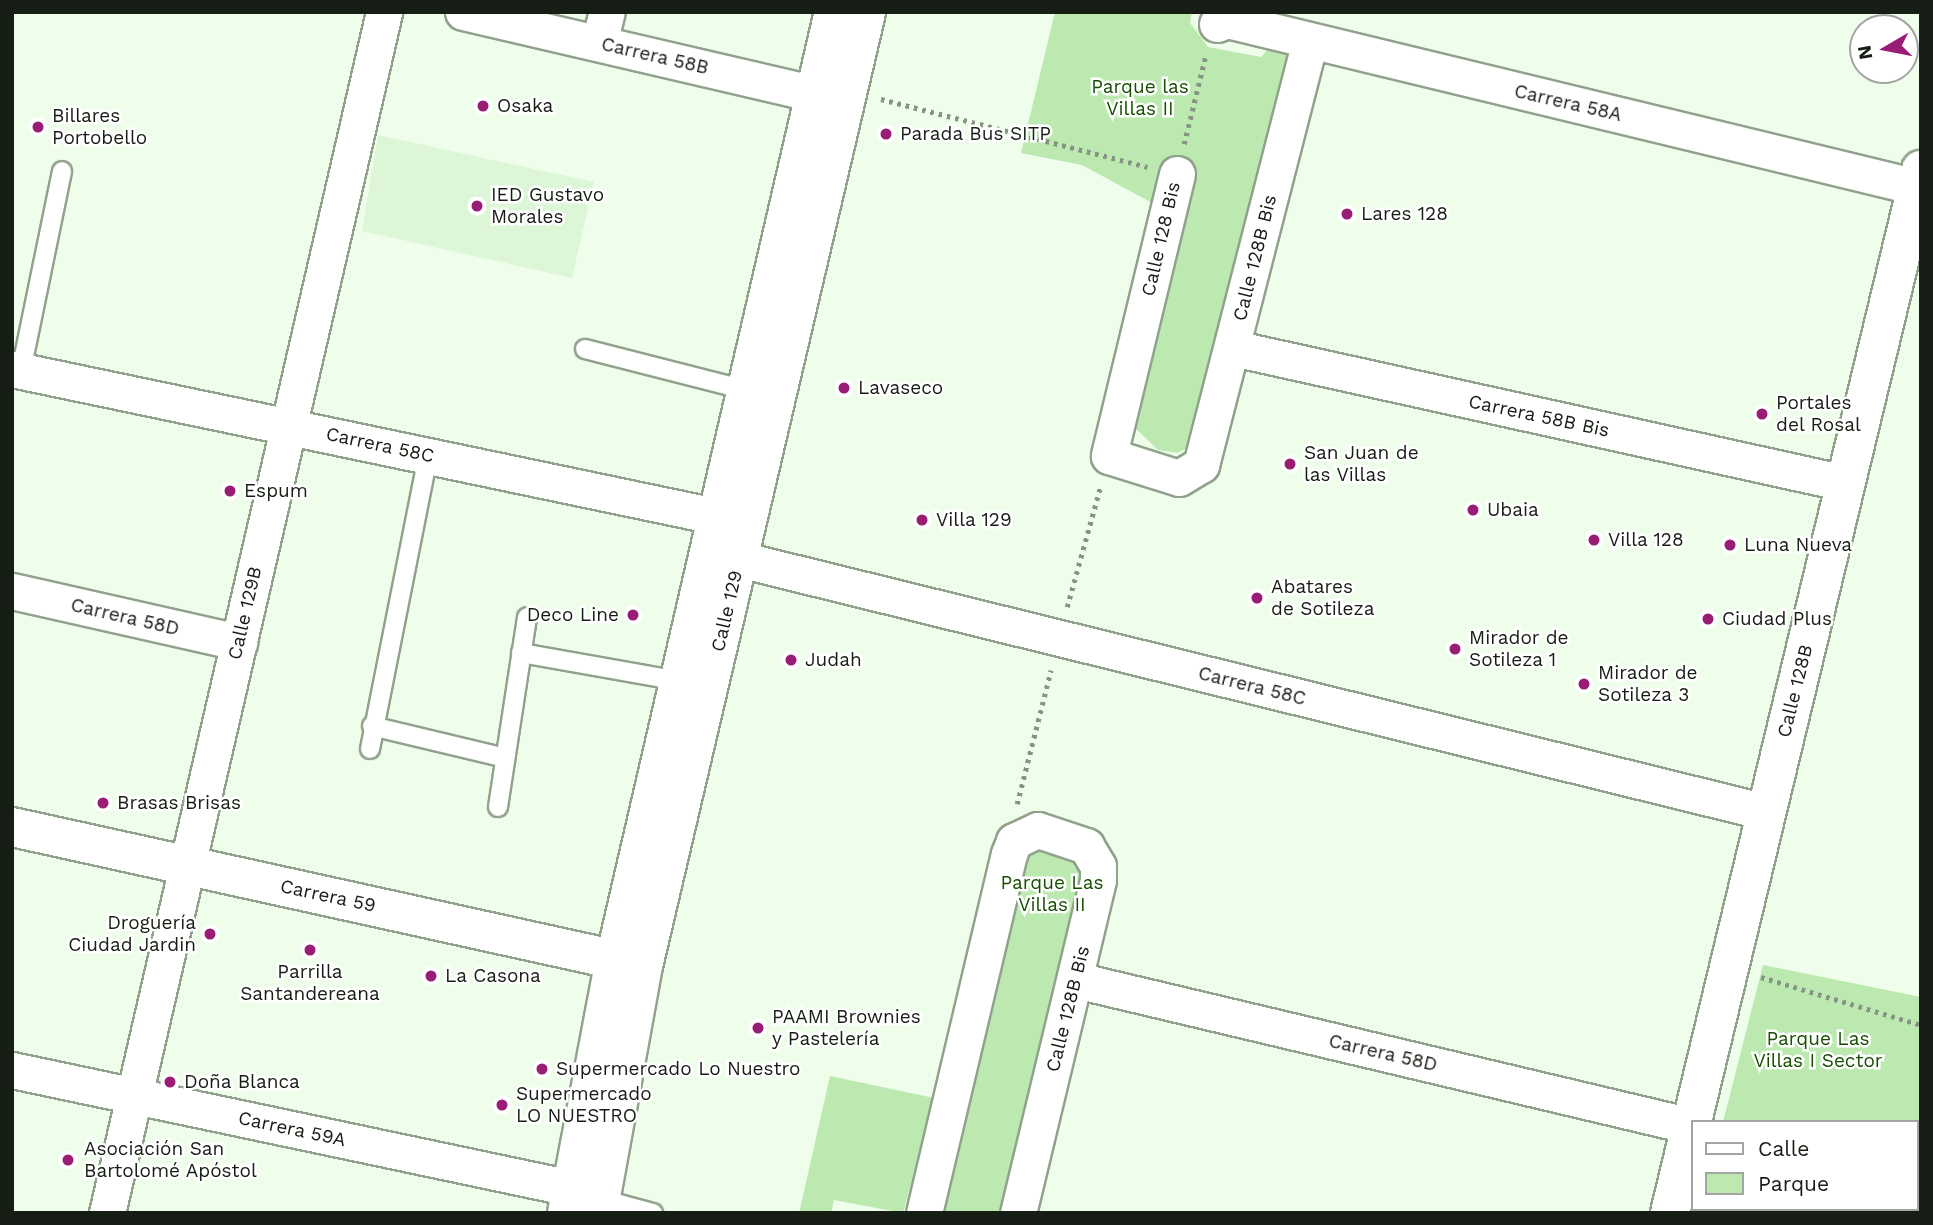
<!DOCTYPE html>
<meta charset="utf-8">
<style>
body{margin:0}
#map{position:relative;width:1933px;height:1225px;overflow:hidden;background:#effeeb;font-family:"Work Sans",sans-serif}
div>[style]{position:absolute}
.built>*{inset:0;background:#def6d8}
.green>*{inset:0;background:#bbe9b0}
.path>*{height:4.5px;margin-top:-2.25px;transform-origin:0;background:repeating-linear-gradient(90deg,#879384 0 3.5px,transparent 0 8.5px)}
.roads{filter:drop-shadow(2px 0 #90a28b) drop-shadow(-2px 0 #90a28b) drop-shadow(0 2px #90a28b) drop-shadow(0 -2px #90a28b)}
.lane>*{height:18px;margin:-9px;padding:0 9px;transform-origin:9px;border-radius:9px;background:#fff}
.street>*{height:35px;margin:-17.5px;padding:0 17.5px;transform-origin:17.5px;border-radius:17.5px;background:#fff}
.secondary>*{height:38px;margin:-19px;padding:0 19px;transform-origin:19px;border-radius:19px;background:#fff}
.dots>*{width:19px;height:19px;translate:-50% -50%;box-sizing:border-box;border:4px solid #fff;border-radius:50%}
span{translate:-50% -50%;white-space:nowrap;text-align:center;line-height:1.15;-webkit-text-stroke:5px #fff;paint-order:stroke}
.street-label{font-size:19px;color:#161d14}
.park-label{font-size:19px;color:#164e00}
.poi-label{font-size:19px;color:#161d14}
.left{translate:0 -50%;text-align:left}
.right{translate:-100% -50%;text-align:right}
.frame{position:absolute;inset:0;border:14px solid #161d14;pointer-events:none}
.legend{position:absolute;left:1691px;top:1120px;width:228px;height:91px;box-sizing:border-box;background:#fff;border:2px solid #a2a5a1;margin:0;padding:9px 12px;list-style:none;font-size:21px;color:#161d14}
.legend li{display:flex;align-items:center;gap:14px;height:35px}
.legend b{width:35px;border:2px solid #a2a5a1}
.north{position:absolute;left:1849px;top:14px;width:70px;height:70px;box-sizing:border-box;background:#fff;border:2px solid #a2a5a1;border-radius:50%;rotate:260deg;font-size:19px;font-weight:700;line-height:28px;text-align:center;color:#161d14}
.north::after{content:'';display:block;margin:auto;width:24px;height:32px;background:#991d75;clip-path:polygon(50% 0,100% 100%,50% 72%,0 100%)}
</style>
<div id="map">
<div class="built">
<div style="clip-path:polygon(378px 135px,594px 182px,572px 278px,362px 231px)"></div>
</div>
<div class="green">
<div style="clip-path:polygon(1055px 12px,1192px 12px,1190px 23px,1208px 47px,1261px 57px,1271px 46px,1292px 55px,1199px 442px,1177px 453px,1158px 450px,1131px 424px,1178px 217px,1082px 165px,1021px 153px)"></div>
<div style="clip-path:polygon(1046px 847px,1083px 862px,1089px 883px,1003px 1213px,939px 1213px,1028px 856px)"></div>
<div style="clip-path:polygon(1763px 965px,1921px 997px,1921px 1213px,1700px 1213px,1917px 1209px,1917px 1122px,1723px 1122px)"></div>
<div style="clip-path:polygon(830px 1076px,934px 1098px,903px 1213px,834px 1200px,831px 1213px,799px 1213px)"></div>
</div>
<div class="path">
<div style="left:881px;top:99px;width:275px;rotate:14.3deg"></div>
<div style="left:1184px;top:144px;width:93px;rotate:-76.3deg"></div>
<div style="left:1067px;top:607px;width:123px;rotate:-74.5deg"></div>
<div style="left:1017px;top:804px;width:138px;rotate:-75.8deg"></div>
<div style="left:1761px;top:977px;width:167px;rotate:16.7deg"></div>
</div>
<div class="roads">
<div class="lane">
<div style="left:585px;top:349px;width:166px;rotate:14.3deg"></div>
<div style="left:21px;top:371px;width:204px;rotate:-78.4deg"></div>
<div style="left:521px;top:653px;width:161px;rotate:10deg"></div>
<div style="left:372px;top:726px;width:137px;rotate:13.5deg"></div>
<div style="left:370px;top:749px;width:300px;rotate:-78.8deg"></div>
<div style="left:498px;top:807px;width:192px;rotate:-81.3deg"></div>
<div style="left:601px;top:1199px;width:54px;rotate:15.1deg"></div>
</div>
<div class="street">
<div style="left:463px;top:12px;width:389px;rotate:13.1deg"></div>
<div style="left:1217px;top:24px;width:11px;rotate:-22deg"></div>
<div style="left:1227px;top:20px;width:714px;rotate:13.61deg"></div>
<div style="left:599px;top:43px;width:32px;rotate:-76deg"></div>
<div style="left:1177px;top:174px;width:290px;rotate:103.6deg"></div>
<div style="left:1109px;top:456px;width:73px;rotate:17.4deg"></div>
<div style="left:1179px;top:478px;width:26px;rotate:-31deg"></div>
<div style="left:1201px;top:465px;width:438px;rotate:-75.6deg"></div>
<div style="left:1233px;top:348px;width:627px;rotate:12.44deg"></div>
<div style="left:12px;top:369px;width:748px;rotate:11.81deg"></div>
<div style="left:739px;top:559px;width:1058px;rotate:13.84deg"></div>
<div style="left:12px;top:591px;width:233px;rotate:12.7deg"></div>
<div style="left:1076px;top:980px;width:632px;rotate:13.35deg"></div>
<div style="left:12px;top:1070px;width:571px;rotate:11.92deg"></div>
<div style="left:107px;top:1213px;width:1233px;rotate:-77.01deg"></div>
<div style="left:924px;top:1213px;width:369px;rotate:-76.7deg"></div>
<div style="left:1009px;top:854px;width:14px;rotate:-69deg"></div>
<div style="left:1014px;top:841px;width:26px;rotate:-25deg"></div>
<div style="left:1038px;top:830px;width:51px;rotate:18.4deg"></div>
<div style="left:1086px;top:846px;width:23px;rotate:59deg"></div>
<div style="left:1098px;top:866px;width:14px;rotate:90deg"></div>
<div style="left:1098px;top:880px;width:342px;rotate:103.5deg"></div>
</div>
<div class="secondary">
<div style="left:12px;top:827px;width:642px;rotate:12.41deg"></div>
<div style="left:567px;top:1213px;width:258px;rotate:-79.3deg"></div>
<div style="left:615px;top:959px;width:972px;rotate:-76.98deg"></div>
<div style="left:598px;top:1213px;width:251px;rotate:-79.7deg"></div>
<div style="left:643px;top:966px;width:980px;rotate:-76.84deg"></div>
<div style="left:1670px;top:1213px;width:1073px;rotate:-76.47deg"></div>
</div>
</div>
<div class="dots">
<div style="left:483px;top:106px;background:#991d75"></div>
<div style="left:38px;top:127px;background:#991d75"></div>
<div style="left:886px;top:134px;background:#991d75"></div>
<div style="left:477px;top:206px;background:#991d75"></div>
<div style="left:1347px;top:214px;background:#991d75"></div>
<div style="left:844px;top:388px;background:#991d75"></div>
<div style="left:1762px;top:414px;background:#991d75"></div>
<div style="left:1290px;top:464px;background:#991d75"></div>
<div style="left:230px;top:491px;background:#991d75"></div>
<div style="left:1473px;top:510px;background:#991d75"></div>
<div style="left:922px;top:520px;background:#991d75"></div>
<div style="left:1594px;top:540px;background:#991d75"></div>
<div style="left:1730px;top:545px;background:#991d75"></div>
<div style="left:1257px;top:598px;background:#991d75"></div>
<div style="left:633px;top:615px;background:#991d75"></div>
<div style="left:1708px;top:619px;background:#991d75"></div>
<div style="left:1455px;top:649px;background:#991d75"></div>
<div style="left:791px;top:660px;background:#991d75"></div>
<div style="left:1584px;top:684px;background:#991d75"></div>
<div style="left:103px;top:803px;background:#991d75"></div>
<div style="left:210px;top:934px;background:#991d75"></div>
<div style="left:310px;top:950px;background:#991d75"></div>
<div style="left:431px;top:976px;background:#991d75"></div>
<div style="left:758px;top:1028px;background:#991d75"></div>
<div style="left:542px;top:1069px;background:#991d75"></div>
<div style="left:170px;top:1082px;background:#991d75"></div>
<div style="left:502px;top:1105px;background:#991d75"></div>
<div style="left:68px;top:1160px;background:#991d75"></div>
</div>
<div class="street-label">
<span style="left:655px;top:56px;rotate:13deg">Carrera 58B</span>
<span style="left:1568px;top:103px;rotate:13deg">Carrera 58A</span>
<span style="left:1161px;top:239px;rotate:-77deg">Calle 128 Bis</span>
<span style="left:1255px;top:258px;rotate:-76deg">Calle 128B Bis</span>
<span style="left:1539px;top:416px;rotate:12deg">Carrera 58B Bis</span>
<span style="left:380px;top:445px;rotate:12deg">Carrera 58C</span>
<span style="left:727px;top:611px;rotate:-77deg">Calle 129</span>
<span style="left:245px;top:613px;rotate:-77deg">Calle 129B</span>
<span style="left:125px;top:617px;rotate:13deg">Carrera 58D</span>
<span style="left:1252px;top:686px;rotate:14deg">Carrera 58C</span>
<span style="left:1795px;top:691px;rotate:-76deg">Calle 128B</span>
<span style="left:328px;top:896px;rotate:12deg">Carrera 59</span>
<span style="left:1068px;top:1009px;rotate:-76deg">Calle 128B Bis</span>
<span style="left:1383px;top:1053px;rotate:13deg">Carrera 58D</span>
<span style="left:292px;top:1129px;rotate:12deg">Carrera 59A</span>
</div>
<div class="park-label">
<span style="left:1140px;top:98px">Parque las<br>Villas II</span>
<span style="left:1052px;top:894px">Parque Las<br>Villas II</span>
<span style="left:1818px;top:1050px">Parque Las<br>Villas I Sector</span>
</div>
<div class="poi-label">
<span class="left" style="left:497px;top:106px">Osaka</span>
<span class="left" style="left:52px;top:127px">Billares<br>Portobello</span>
<span class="left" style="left:900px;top:134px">Parada Bus SITP</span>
<span class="left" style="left:491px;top:206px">IED Gustavo<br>Morales</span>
<span class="left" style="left:1361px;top:214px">Lares 128</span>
<span class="left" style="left:858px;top:388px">Lavaseco</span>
<span class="left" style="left:1776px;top:414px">Portales<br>del Rosal</span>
<span class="left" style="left:1304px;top:464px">San Juan de<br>las Villas</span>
<span class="left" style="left:244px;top:491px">Espum</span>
<span class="left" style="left:1487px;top:510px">Ubaia</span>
<span class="left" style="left:936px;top:520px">Villa 129</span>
<span class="left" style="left:1608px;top:540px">Villa 128</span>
<span class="left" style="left:1744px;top:545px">Luna Nueva</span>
<span class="left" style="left:1271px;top:598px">Abatares<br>de Sotileza</span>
<span class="right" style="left:619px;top:615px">Deco Line</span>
<span class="left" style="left:1722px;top:619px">Ciudad Plus</span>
<span class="left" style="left:1469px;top:649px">Mirador de<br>Sotileza 1</span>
<span class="left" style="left:805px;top:660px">Judah</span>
<span class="left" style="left:1598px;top:684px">Mirador de<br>Sotileza 3</span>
<span class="left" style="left:117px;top:803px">Brasas Brisas</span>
<span class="right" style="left:196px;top:934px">Droguería<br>Ciudad Jardin</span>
<span style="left:310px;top:983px">Parrilla<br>Santandereana</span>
<span class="left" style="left:445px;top:976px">La Casona</span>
<span class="left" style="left:772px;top:1028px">PAAMI Brownies<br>y Pastelería</span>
<span class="left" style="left:556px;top:1069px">Supermercado Lo Nuestro</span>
<span class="left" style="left:184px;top:1082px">Doña Blanca</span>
<span class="left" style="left:516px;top:1105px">Supermercado<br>LO NUESTRO</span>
<span class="left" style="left:84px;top:1160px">Asociación San<br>Bartolomé Apóstol</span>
</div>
<div class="frame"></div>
<ul class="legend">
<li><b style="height:9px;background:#fff"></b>Calle</li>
<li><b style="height:19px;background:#bbe9b0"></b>Parque</li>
</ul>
<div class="north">N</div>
</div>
